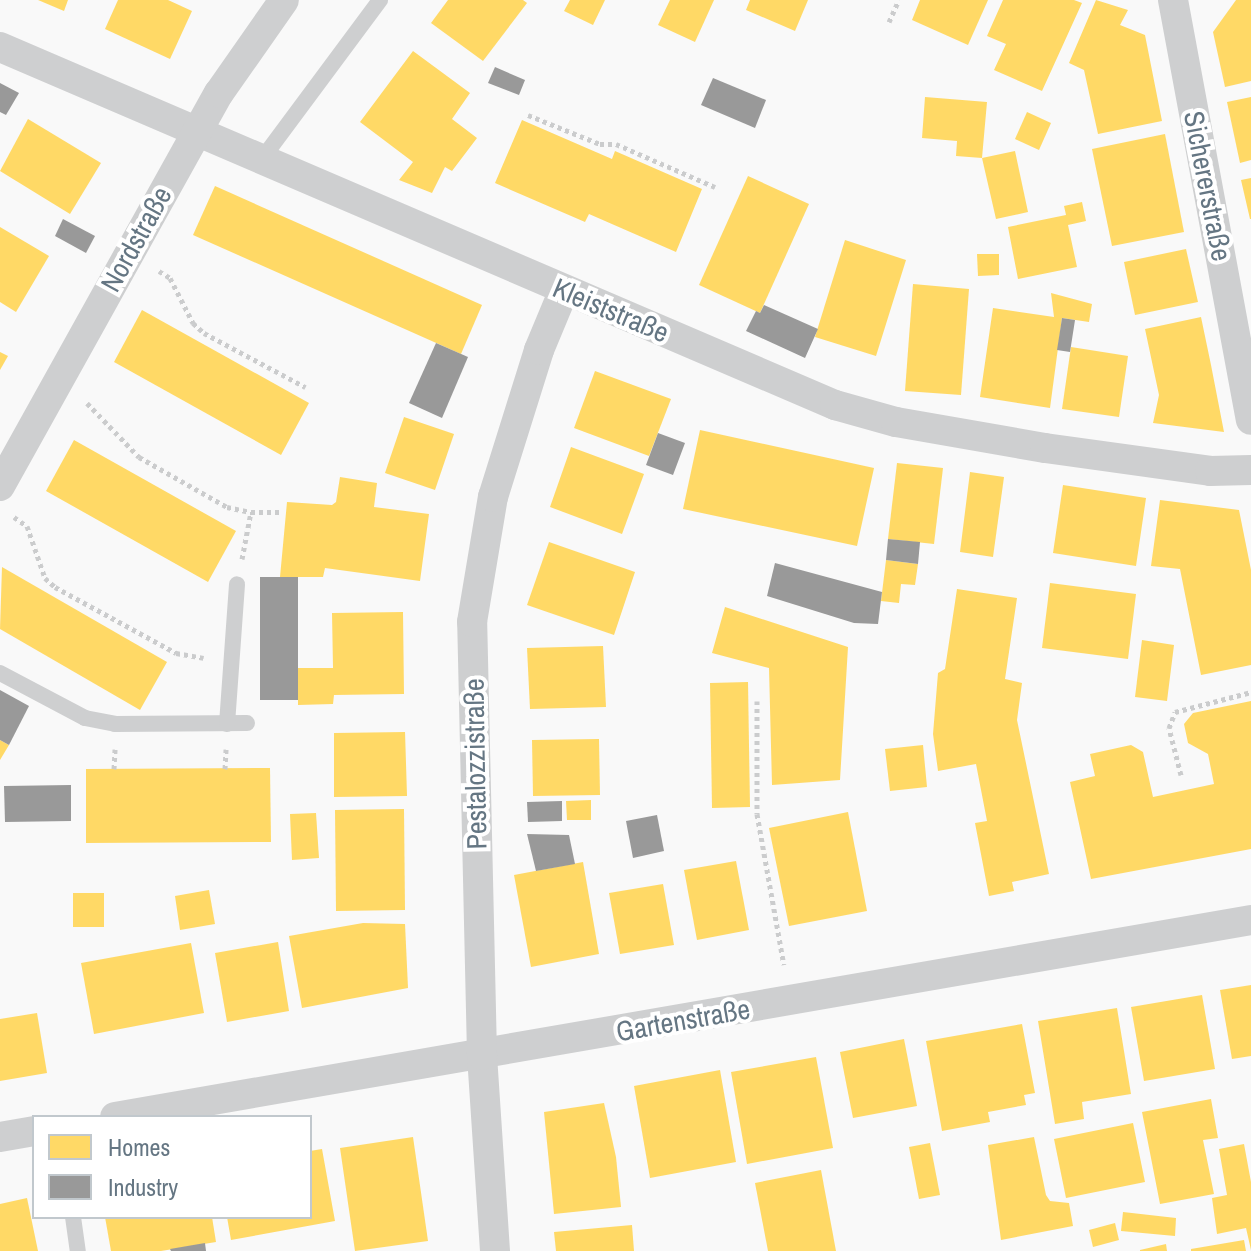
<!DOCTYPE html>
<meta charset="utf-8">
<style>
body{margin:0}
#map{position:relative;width:1251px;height:1251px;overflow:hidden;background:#f9f9f9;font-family:"Archivo Narrow",sans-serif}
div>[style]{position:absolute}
.homes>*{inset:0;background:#ffd966}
.industry>*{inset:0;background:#999}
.path>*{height:5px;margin-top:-2.5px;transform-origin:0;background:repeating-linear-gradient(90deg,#cbcccd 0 4px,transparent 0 8px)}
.lane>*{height:16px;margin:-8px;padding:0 8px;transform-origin:8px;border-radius:8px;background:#cecfd0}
.street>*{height:30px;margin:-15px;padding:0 15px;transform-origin:15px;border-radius:15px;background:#cecfd0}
span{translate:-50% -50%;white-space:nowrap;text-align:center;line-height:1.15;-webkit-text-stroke:8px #fff;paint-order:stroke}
.street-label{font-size:28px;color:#657683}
.legend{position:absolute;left:32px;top:1115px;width:280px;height:104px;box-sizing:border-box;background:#fff;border:2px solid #c1c8cd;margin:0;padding:10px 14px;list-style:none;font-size:24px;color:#657683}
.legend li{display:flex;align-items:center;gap:16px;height:40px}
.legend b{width:40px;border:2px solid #c1c8cd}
</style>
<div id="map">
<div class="homes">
<div style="clip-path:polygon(38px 0,68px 0,64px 11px)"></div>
<div style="clip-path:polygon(118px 0,168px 0,192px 11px,170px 59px,105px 29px)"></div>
<div style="clip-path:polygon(448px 0,523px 0,527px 3px,483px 61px,431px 23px)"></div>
<div style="clip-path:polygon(570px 0,605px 0,593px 25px,564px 11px)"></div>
<div style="clip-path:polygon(670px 0,714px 0,695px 42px,658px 25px)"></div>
<div style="clip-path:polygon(750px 0,808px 0,795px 31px,746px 10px)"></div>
<div style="clip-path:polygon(920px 0,988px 0,968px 45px,912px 20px)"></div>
<div style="clip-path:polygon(1003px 0,1074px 0,1082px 3px,1042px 91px,994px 70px,1006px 44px,987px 36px)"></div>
<div style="clip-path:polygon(1096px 0,1128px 10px,1120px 25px,1145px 35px,1162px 121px,1098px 134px,1084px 70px,1069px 63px)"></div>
<div style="clip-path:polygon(1236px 0,1251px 0,1251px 81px,1225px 87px,1213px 32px)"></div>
<div style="clip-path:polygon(413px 51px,470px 93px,452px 119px,477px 138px,452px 171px,445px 167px,432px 193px,399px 180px,413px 162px,360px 122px)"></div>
<div style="clip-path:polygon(925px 97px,987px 102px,982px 158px,956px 156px,957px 141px,922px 138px)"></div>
<div style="clip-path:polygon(1251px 97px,1251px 160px,1240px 163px,1227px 102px)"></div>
<div style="clip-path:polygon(1027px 112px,1051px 123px,1039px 150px,1015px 139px)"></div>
<div style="clip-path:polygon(28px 119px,101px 163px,70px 214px,0 171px)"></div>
<div style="clip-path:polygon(522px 120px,612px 159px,615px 151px,702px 189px,676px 252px,589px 214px,585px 222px,495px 183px)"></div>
<div style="clip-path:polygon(1165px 134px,1184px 232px,1112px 246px,1092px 149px)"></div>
<div style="clip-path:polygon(1015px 151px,1028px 212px,996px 219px,982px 158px)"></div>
<div style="clip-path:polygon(748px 176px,809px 204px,760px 313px,699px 285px)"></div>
<div style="clip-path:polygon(1251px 178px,1251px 219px,1250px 219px,1241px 180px)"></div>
<div style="clip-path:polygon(215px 186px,482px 305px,461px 354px,193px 235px)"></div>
<div style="clip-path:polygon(1082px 202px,1086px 221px,1068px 225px,1077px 267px,1018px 279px,1008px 227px,1066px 215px,1064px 206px)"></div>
<div style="clip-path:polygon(0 227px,49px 256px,16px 312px,0 302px)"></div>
<div style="clip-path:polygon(845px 240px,906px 260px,876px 356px,815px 337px)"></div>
<div style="clip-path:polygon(1186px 249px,1198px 302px,1135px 315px,1124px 262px)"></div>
<div style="clip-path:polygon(977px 254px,999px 254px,999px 275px,978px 276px)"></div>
<div style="clip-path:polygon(913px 284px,969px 289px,961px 395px,905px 391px)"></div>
<div style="clip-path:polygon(1051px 293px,1092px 304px,1089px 322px,1062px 318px,1050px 408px,980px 397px,993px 308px,1054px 317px)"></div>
<div style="clip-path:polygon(142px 310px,309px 403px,281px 455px,114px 362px)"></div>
<div style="clip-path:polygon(1201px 317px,1211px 365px,1224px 432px,1153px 423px,1159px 395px,1145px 329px)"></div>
<div style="clip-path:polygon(1071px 347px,1128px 356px,1119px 417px,1062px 409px)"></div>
<div style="clip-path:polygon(0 352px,8px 356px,0 370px)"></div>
<div style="clip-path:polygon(595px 371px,671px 399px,649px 456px,574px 428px)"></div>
<div style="clip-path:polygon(404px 417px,454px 434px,435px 490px,385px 473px)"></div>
<div style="clip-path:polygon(700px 430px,874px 468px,857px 546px,683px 509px)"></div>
<div style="clip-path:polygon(74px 440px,236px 531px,208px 582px,46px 491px)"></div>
<div style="clip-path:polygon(571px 447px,644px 474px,622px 534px,550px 507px)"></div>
<div style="clip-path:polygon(897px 463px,943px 468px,934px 544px,888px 539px)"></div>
<div style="clip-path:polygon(970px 472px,1004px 477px,993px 557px,960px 552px)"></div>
<div style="clip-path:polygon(340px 477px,377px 483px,374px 507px,429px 514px,420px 581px,325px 568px,323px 577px,280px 577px,287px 502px,332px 505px,336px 502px)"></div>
<div style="clip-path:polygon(1063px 485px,1146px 498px,1136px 566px,1053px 553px)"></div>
<div style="clip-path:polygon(1160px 500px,1239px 510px,1251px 570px,1251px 665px,1201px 675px,1180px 569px,1151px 566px)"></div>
<div style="clip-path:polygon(549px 542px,635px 572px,614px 635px,527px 605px)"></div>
<div style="clip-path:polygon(886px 560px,918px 564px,915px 585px,901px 584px,899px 603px,881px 601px)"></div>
<div style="clip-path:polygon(2px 567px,167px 662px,140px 710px,0 629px)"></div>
<div style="clip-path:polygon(1050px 583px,1136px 594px,1128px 659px,1042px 648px)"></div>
<div style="clip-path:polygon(957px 589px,1017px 598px,1005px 679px,1022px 683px,1017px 720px,1049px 874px,1012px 882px,1014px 891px,989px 896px,975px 823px,987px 821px,976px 764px,938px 771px,933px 734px,938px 673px,945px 669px)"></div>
<div style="clip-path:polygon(725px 607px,848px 647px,840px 780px,772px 785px,769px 668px,712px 653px)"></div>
<div style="clip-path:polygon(403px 612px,404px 694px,334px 695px,333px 704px,298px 705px,298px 668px,333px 668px,332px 613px)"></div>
<div style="clip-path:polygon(1142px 640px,1174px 645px,1167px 701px,1135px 697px)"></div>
<div style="clip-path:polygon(603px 646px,606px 707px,530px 709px,527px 648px)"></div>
<div style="clip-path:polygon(748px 682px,750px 807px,712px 808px,710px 683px)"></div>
<div style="clip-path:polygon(1251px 701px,1251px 849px,1091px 879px,1070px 782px,1095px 776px,1090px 754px,1131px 745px,1143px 752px,1153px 797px,1214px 784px,1208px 754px,1188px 743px,1184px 724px,1193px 713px)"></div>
<div style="clip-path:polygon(405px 732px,407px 796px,334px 797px,334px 733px)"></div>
<div style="clip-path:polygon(599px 739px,600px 795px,533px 796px,532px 740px)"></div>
<div style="clip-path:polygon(0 740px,9px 745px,0 760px)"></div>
<div style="clip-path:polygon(923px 745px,927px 787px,890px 791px,885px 749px)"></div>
<div style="clip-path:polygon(270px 768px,271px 842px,86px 843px,86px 769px)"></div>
<div style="clip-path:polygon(591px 800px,591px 820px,567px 820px,566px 801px)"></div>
<div style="clip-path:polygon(404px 809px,405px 910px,336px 911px,335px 810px)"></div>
<div style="clip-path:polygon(848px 812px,867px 911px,789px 926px,769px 828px)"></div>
<div style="clip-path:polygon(316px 813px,319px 858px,292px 860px,290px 814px)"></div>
<div style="clip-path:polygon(736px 861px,749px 930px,697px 940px,684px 870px)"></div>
<div style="clip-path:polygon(583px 862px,599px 954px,531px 967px,514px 875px)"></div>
<div style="clip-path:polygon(663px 884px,674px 945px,620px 954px,609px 893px)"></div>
<div style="clip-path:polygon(209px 890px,215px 924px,180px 930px,175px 896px)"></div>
<div style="clip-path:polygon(73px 893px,104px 893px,104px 927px,73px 927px)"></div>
<div style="clip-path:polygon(363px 923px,405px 924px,408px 988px,302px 1008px,289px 936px)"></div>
<div style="clip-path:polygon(278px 942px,289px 1011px,227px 1022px,215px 953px)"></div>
<div style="clip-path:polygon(191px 943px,204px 1013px,94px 1034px,81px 963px)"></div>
<div style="clip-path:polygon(1251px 985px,1251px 1056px,1232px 1059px,1220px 990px)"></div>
<div style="clip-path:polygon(1202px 995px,1215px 1069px,1144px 1081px,1131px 1007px)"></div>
<div style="clip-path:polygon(1117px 1008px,1131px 1094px,1082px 1102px,1084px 1119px,1055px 1124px,1038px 1021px)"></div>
<div style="clip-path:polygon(37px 1013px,47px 1073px,0 1081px,0 1019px)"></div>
<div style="clip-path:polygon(1022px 1024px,1035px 1093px,1024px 1095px,1026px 1105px,988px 1112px,990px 1122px,942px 1131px,926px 1041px)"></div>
<div style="clip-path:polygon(904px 1039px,917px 1106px,853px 1118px,840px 1052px)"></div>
<div style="clip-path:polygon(816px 1057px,833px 1148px,747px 1164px,731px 1072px)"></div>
<div style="clip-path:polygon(720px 1070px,736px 1162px,650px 1178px,634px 1086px)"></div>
<div style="clip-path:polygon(1211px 1099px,1218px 1138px,1203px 1140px,1214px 1194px,1160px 1204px,1142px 1112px)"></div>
<div style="clip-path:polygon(604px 1103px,616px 1157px,621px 1207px,554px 1214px,544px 1112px)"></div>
<div style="clip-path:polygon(1133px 1123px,1145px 1182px,1066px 1198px,1054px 1139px)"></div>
<div style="clip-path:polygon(413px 1137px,428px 1241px,355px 1251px,340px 1148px)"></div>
<div style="clip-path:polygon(1034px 1137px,1046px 1195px,1050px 1201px,1069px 1203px,1073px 1226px,1001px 1240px,988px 1145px)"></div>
<div style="clip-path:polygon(930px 1143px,940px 1195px,919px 1199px,909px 1147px)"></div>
<div style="clip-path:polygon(1244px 1144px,1251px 1182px,1251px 1250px,1246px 1228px,1217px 1234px,1212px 1198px,1227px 1195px,1219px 1149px)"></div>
<div style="clip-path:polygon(322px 1149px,335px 1221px,231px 1240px,227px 1217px,310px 1217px,310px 1151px)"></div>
<div style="clip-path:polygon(821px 1170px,836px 1251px,768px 1251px,755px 1183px)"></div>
<div style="clip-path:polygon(27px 1198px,38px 1251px,0 1251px,0 1204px)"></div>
<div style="clip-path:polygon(1123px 1212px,1176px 1218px,1175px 1236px,1121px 1231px)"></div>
<div style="clip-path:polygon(105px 1217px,212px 1217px,216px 1242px,161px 1251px,111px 1251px)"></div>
<div style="clip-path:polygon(1115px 1223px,1119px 1240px,1093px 1247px,1089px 1230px)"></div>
<div style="clip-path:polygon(632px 1225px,634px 1251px,556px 1251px,554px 1232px)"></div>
<div style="clip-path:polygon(1244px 1240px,1246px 1251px,1191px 1251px,1191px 1249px)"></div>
<div style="clip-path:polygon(1166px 1244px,1167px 1251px,1140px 1251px,1140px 1250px)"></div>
</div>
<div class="industry">
<div style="clip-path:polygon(495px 67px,525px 80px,519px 95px,488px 83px)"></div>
<div style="clip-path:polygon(713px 78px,766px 100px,755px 128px,701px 105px)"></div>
<div style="clip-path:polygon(0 83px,19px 93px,6px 115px,0 112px)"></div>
<div style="clip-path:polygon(63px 219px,95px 236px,86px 253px,55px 236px)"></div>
<div style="clip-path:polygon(764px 305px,818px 329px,805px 358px,746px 331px,756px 311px,760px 313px)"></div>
<div style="clip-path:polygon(1062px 318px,1075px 320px,1070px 352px,1057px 350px)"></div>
<div style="clip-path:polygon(436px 343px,468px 357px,442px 418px,409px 403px)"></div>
<div style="clip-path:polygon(658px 433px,685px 443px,673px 475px,646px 465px)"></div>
<div style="clip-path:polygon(888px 539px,920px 542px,918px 564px,886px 560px)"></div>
<div style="clip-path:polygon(775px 563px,882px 592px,878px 624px,854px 623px,767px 596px)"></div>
<div style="clip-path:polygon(260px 577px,298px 577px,298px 700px,260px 700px)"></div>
<div style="clip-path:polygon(0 690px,29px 706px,9px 745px,0 740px)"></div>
<div style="clip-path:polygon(71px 785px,71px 821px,5px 822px,4px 786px)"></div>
<div style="clip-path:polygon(562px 801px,562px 821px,528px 822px,527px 802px)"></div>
<div style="clip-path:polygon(657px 815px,664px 851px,633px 858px,626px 821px)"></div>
<div style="clip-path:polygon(527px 834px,569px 835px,575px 864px,536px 871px)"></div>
<div style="clip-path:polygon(205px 1243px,206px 1251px,171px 1251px,170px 1249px)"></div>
</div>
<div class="path">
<div style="left:889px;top:22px;width:24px;rotate:-66deg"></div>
<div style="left:528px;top:115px;width:78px;rotate:21.9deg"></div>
<div style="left:600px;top:144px;width:16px"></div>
<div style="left:616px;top:144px;width:108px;rotate:23.5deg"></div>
<div style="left:159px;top:271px;width:13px;rotate:32deg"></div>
<div style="left:170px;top:278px;width:51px;rotate:62.9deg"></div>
<div style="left:193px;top:323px;width:15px;rotate:42deg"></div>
<div style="left:204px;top:333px;width:115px;rotate:28.1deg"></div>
<div style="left:87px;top:403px;width:75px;rotate:46.1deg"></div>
<div style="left:139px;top:457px;width:101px;rotate:29.6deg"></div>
<div style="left:227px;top:507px;width:25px;rotate:12deg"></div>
<div style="left:251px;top:512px;width:30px"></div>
<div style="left:14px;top:517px;width:16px;rotate:35deg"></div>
<div style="left:27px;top:526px;width:55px;rotate:70.9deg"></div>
<div style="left:45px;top:578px;width:13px;rotate:42deg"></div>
<div style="left:55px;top:587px;width:138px;rotate:28.6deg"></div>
<div style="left:176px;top:653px;width:28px;rotate:10deg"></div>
<div style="left:242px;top:559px;width:48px;rotate:-79.2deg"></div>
<div style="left:757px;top:701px;width:113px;rotate:90deg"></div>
<div style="left:757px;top:814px;width:153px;rotate:79.9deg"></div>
<div style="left:114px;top:769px;width:20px;rotate:-87deg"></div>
<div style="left:225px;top:769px;width:20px;rotate:-87deg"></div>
<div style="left:1181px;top:775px;width:49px;rotate:-104.3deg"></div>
<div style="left:1169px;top:728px;width:17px;rotate:-69deg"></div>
<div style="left:1175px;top:712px;width:79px;rotate:-14.7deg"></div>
</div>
<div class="lane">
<div style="left:262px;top:159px;width:198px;rotate:-53.4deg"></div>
<div style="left:0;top:673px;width:96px;rotate:27.9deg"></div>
<div style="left:85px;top:718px;width:31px;rotate:11deg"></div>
<div style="left:115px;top:724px;width:132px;rotate:-0.4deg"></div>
<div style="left:227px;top:724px;width:140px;rotate:-85.9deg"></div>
<div style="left:73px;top:1217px;width:34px;rotate:82deg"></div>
</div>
<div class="street">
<div style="left:1173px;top:0;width:427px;rotate:79.5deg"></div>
<div style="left:0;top:47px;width:909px;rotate:23.21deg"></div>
<div style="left:835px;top:405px;width:63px;rotate:15.6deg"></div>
<div style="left:896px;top:422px;width:151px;rotate:9.9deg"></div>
<div style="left:1045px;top:448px;width:167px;rotate:7.9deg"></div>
<div style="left:1210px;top:471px;width:41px;rotate:-1.4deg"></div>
<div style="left:0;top:486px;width:450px;rotate:-60.9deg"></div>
<div style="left:219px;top:93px;width:113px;rotate:-55deg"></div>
<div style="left:115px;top:1117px;width:1153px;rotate:-9.84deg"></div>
<div style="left:0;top:1137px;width:35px;rotate:-10deg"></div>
<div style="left:495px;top:1251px;width:196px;rotate:-93.8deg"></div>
<div style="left:482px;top:1055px;width:433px;rotate:-91.3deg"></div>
<div style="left:472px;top:622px;width:127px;rotate:-80.5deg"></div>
<div style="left:493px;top:497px;width:154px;rotate:-72.6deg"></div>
<div style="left:539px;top:350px;width:65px;rotate:-67.4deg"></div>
</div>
<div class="street-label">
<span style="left:1208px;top:186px;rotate:79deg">Sichererstraße</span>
<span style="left:136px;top:239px;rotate:-61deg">Nordstraße</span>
<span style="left:611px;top:310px;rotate:23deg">Kleiststraße</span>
<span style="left:475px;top:764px;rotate:-91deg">Pestalozzistraße</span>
<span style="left:683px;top:1020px;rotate:-10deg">Gartenstraße</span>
</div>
<ul class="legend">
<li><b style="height:22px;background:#ffd966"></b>Homes</li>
<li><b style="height:22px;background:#999"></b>Industry</li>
</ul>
</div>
